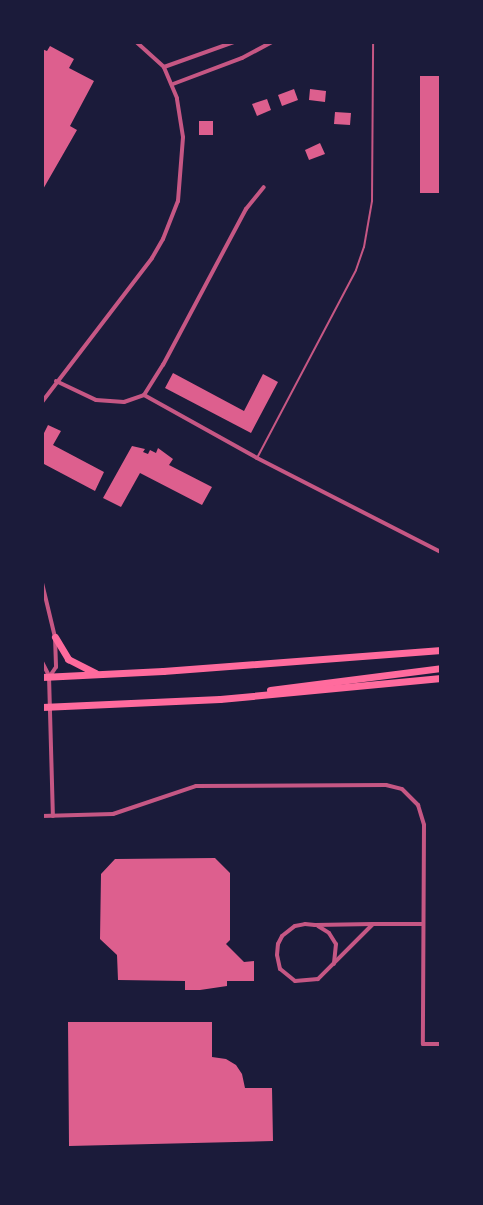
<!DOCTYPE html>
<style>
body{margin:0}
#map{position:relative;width:483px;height:1205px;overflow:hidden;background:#1b1b3a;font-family:"Fira Sans",sans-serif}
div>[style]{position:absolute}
.building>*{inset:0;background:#dd5f8e}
.service>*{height:2px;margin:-1px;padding:0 1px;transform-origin:1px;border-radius:1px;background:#c65784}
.minor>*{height:4px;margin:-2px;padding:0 2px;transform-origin:2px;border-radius:2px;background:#c65784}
.primary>*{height:7px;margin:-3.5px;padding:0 3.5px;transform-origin:3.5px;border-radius:3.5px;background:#ff6b9d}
span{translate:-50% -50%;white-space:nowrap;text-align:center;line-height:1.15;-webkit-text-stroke:4.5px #1b1b3a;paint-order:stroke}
.frame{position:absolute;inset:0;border:44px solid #1b1b3a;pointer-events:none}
</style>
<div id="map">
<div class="building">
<div style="clip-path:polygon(50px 46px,74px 59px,69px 68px,94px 81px,70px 126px,77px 130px,42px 191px,42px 49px,47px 51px)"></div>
<div style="clip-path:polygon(420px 76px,441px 76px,441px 193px,420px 193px)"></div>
<div style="clip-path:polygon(294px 89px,298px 100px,282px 106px,278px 95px)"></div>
<div style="clip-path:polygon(310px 89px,326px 91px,325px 102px,309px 100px)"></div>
<div style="clip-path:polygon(267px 99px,271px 110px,257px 116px,252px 104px)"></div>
<div style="clip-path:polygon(335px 112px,351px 113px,350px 125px,334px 124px)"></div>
<div style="clip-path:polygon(199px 121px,213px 121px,213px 135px,199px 135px)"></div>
<div style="clip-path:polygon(320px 143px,325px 154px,309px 160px,305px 150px)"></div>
<div style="clip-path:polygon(173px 373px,244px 411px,263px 374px,278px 382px,251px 433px,165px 388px)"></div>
<div style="clip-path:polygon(48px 425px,61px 431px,53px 445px,104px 472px,95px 491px,44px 464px,42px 468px,42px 437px)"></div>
<div style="clip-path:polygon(132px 446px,145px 449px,143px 452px,148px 454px,150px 450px,156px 453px,158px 448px,173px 459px,169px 465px,212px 487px,202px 505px,140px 473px,121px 507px,103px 498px)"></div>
<div style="clip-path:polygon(215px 858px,230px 873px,230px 940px,226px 944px,244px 962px,254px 961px,254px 981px,227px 981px,227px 986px,200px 990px,185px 990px,185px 981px,118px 980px,117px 955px,100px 939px,101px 874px,115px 859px)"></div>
<div style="clip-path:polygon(68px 1022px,212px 1022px,212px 1057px,226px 1059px,236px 1065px,242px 1074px,245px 1088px,272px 1088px,273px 1141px,69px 1146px)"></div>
</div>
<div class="service">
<div style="left:257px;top:458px;width:212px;rotate:-62.2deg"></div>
<div style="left:356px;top:270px;width:24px;rotate:-71deg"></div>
<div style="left:364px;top:247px;width:47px;rotate:-80.1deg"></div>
<div style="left:372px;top:201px;width:159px;rotate:-89.6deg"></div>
</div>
<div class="minor">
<div style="left:164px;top:67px;width:74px;rotate:-19.7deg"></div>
<div style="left:173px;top:84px;width:74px;rotate:-20.6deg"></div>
<div style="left:242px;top:58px;width:34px;rotate:-28deg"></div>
<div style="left:56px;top:381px;width:44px;rotate:25.4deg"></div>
<div style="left:96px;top:400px;width:28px;rotate:4deg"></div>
<div style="left:124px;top:402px;width:21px;rotate:-19deg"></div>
<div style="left:144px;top:395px;width:36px;rotate:-58deg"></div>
<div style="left:163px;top:365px;width:177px;rotate:-62deg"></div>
<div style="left:246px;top:209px;width:28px;rotate:-51deg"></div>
<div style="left:144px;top:395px;width:129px;rotate:29.1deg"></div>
<div style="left:257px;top:458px;width:207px;rotate:27.1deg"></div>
<div style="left:42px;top:402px;width:181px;rotate:-52.6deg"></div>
<div style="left:152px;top:258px;width:22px;rotate:-60deg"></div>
<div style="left:163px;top:239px;width:41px;rotate:-68.5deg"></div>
<div style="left:178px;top:201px;width:64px;rotate:-85.5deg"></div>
<div style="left:183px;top:137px;width:39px;rotate:-99deg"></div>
<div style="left:177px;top:98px;width:34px;rotate:-113deg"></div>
<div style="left:164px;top:67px;width:38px;rotate:-138deg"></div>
<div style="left:42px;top:583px;width:56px;rotate:76.5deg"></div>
<div style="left:55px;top:637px;width:30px;rotate:88deg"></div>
<div style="left:56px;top:667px;width:11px;rotate:124deg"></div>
<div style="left:42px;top:662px;width:16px;rotate:63deg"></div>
<div style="left:49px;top:676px;width:140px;rotate:88.4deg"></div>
<div style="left:42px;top:816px;width:71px;rotate:-1.6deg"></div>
<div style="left:113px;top:814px;width:88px;rotate:-18.6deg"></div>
<div style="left:196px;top:786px;width:190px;rotate:-0.3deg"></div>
<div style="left:386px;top:785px;width:16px;rotate:14deg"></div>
<div style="left:402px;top:789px;width:23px;rotate:45deg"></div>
<div style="left:418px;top:805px;width:21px;rotate:73deg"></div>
<div style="left:424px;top:825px;width:219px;rotate:90.3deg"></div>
<div style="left:423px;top:1044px;width:18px"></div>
<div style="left:373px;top:924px;width:78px;rotate:135deg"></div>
<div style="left:318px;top:979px;width:23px;rotate:175deg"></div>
<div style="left:295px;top:981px;width:19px;rotate:-141deg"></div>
<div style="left:280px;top:969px;width:14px;rotate:-102deg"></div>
<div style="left:277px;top:955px;width:11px;rotate:-85deg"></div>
<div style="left:278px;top:944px;width:9px;rotate:-63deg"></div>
<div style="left:282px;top:936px;width:16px;rotate:-38deg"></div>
<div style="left:295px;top:926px;width:10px;rotate:-11deg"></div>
<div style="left:305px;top:924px;width:10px;rotate:6deg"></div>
<div style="left:315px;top:925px;width:58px;rotate:-1deg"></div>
<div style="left:373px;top:924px;width:49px"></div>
<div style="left:318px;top:926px;width:13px;rotate:32deg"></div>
<div style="left:329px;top:933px;width:13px;rotate:58deg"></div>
<div style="left:336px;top:944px;width:20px;rotate:96deg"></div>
</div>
<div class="primary">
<div style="left:55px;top:637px;width:26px;rotate:59deg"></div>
<div style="left:68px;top:659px;width:31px;rotate:27deg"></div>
<div style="left:42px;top:677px;width:121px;rotate:-2.8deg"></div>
<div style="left:163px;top:671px;width:279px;rotate:-4.3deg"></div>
<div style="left:270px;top:690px;width:172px;rotate:-7.3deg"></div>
<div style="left:42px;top:707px;width:178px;rotate:-2.6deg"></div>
<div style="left:220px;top:699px;width:222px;rotate:-5.4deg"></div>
</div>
<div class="frame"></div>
</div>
